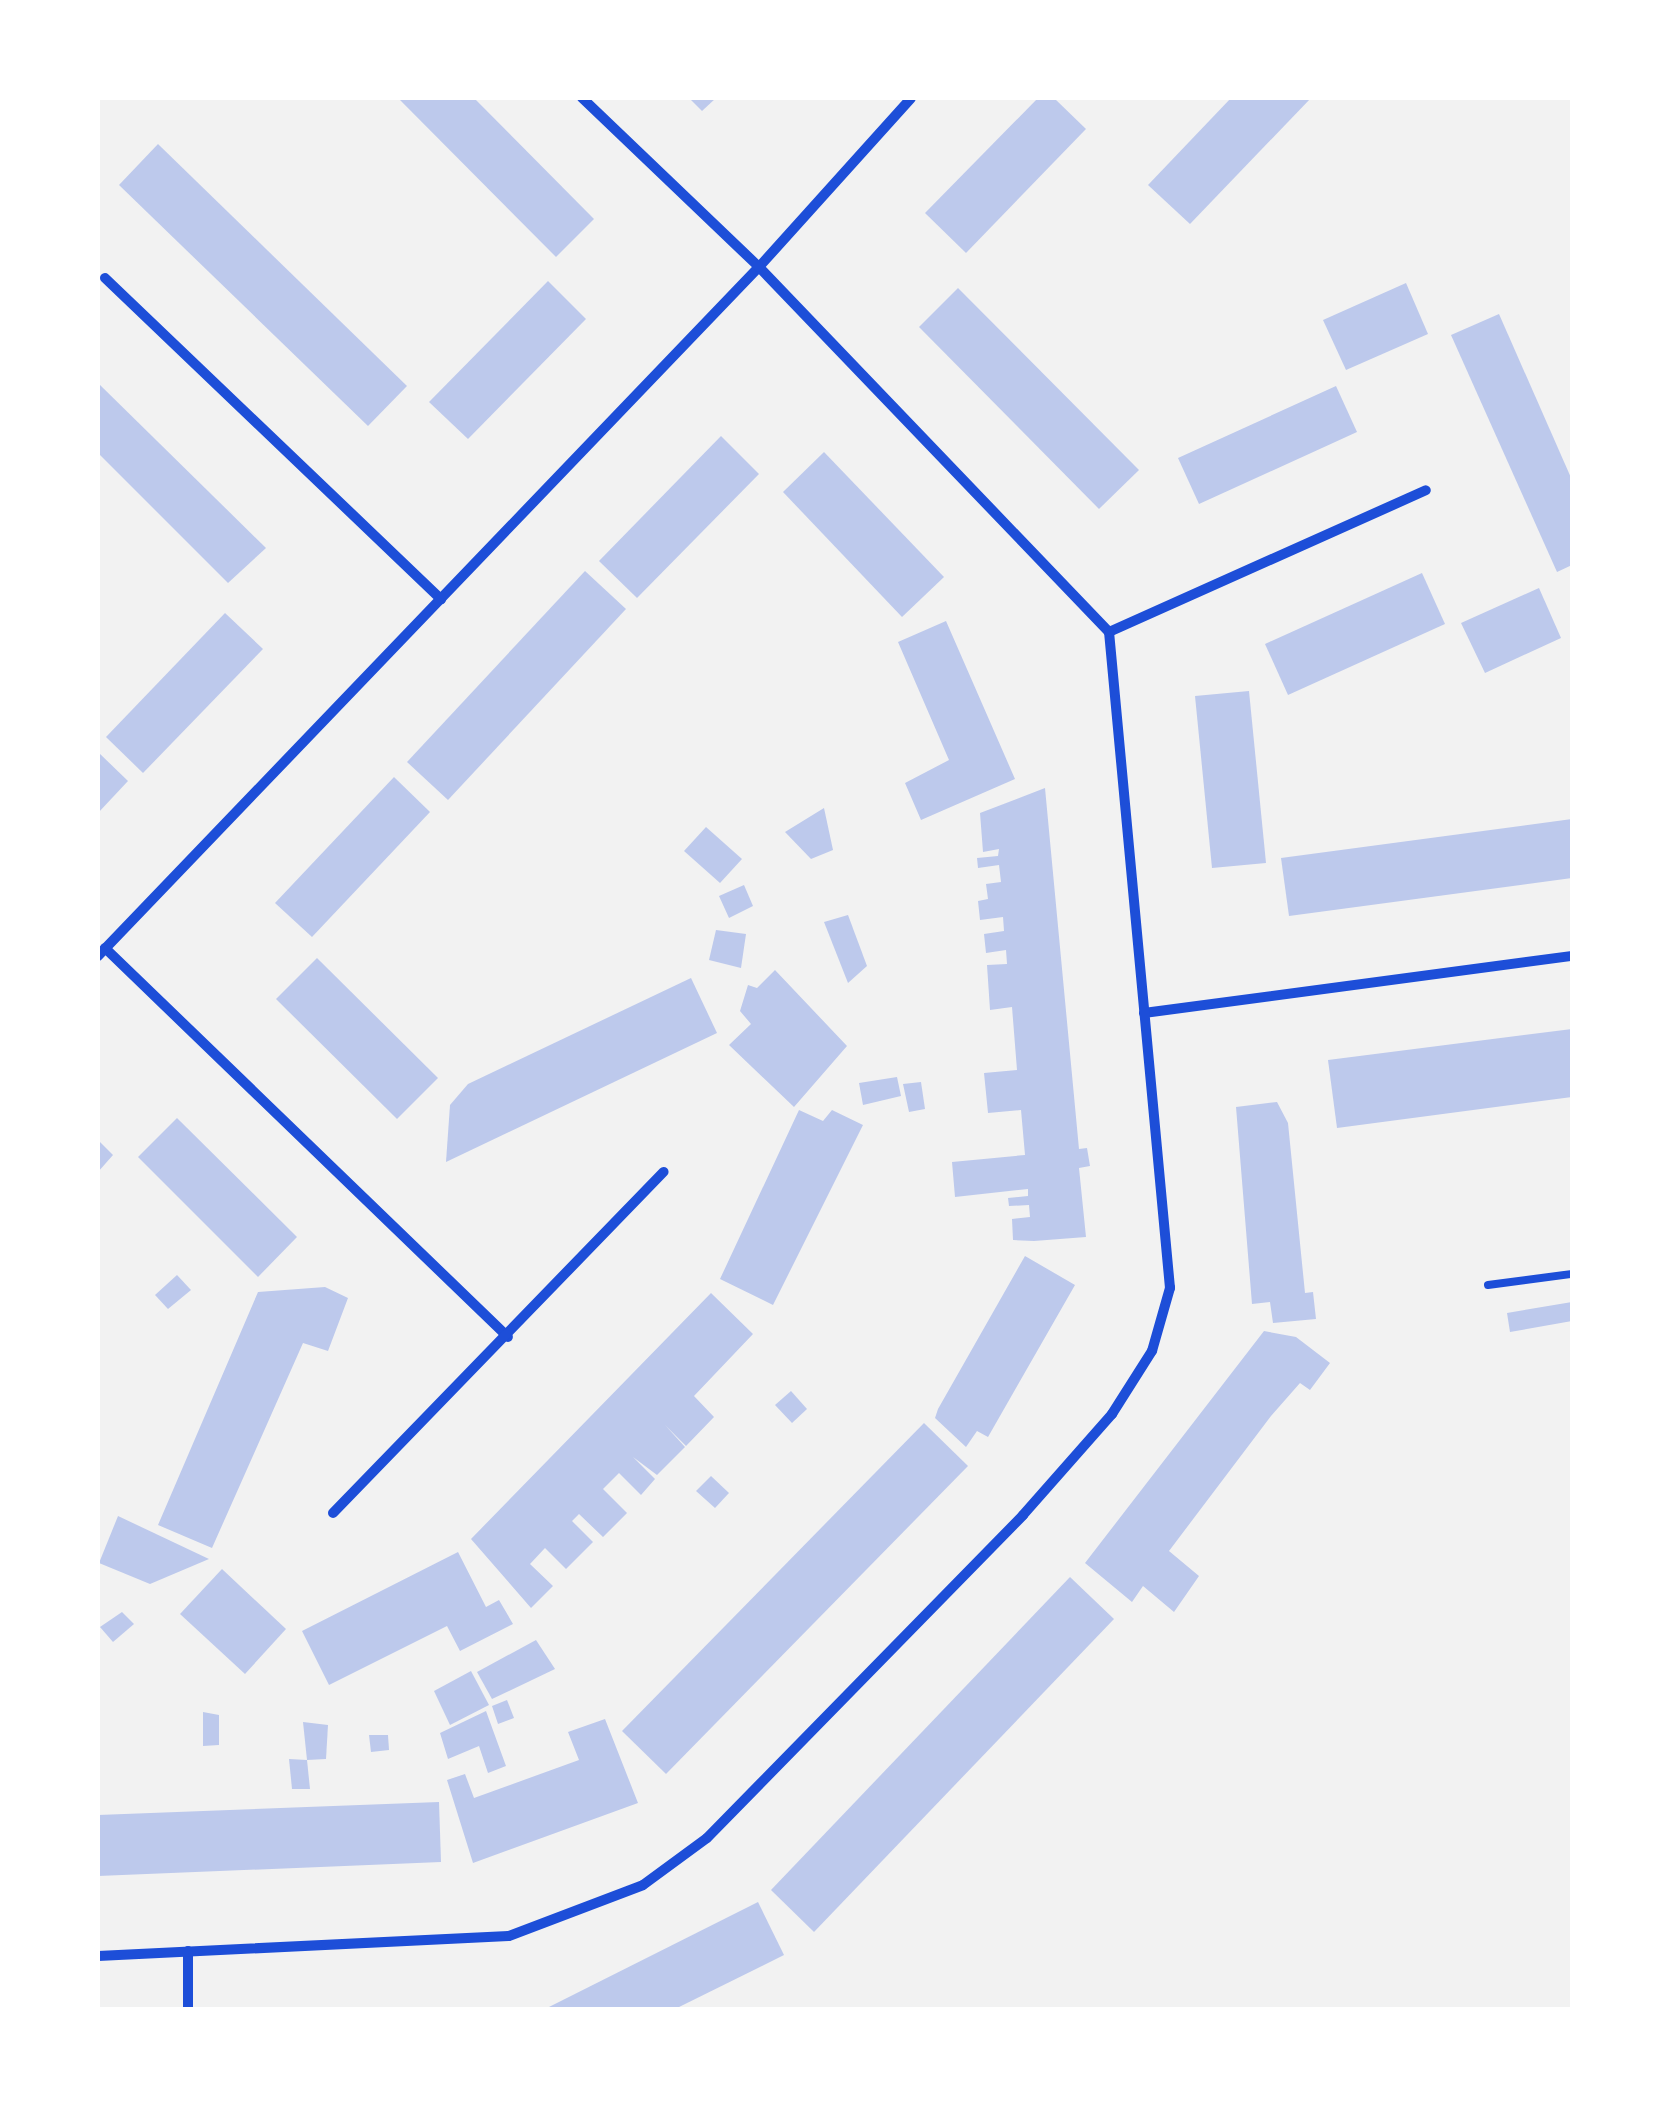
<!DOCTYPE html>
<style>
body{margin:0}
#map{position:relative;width:1670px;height:2107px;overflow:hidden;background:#f2f2f2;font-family:Inter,sans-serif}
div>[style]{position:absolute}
.building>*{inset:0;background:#bdc9ec}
.service>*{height:8px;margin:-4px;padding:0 4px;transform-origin:4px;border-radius:4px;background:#1d4ed8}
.minor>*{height:10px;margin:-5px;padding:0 5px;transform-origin:5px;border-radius:5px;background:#1d4ed8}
span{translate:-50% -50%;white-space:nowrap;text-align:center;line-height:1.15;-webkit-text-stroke:8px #fff;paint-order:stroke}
.frame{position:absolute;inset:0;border:100px solid #fff;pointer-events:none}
</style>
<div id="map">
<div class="building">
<div style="clip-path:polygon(398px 98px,474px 98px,594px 219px,556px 257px)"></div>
<div style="clip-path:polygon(689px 98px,716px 98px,702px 111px)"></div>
<div style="clip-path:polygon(1038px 98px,1054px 98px,1086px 129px,966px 253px,925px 213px)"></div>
<div style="clip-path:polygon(1231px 98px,1311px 98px,1190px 224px,1148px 185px)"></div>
<div style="clip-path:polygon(158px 144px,407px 386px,368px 426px,119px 185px)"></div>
<div style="clip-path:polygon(548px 281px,586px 319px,468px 439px,429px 402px)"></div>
<div style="clip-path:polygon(1406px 283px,1428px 334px,1346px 370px,1323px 320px)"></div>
<div style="clip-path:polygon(958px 288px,1139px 470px,1099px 509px,919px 327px)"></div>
<div style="clip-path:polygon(1499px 314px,1572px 480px,1572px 565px,1557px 572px,1451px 335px)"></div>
<div style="clip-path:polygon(98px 383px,266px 548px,228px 583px,98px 453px)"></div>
<div style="clip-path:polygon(1336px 386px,1357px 432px,1199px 504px,1178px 458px)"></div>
<div style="clip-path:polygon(721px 436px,759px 474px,637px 598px,599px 561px)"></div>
<div style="clip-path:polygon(824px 452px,944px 577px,902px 617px,783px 492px)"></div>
<div style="clip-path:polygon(585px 571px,626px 609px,448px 800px,407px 762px)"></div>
<div style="clip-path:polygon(1422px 573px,1445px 624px,1288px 695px,1265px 644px)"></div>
<div style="clip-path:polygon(1539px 588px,1561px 638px,1485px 673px,1461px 623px)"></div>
<div style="clip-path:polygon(225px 613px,263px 649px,143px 773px,106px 737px)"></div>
<div style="clip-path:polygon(946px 621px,1015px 779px,921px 820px,905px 783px,949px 760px,898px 642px)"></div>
<div style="clip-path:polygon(1249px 691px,1266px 863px,1212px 868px,1195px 696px)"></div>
<div style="clip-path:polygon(98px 752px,128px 781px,98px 813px)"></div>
<div style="clip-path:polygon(394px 777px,430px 812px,312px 937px,275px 903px)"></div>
<div style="clip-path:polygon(1045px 788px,1079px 1149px,1087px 1148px,1090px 1166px,1079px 1168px,1086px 1237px,1034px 1241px,1013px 1240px,1012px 1219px,1030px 1217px,1029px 1205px,1009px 1206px,1008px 1198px,1028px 1196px,1028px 1189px,955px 1197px,952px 1162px,1025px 1155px,1021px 1110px,988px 1113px,984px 1073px,1017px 1070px,1012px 1007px,990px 1010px,987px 965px,1007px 964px,1006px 950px,986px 953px,984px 934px,1004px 931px,1003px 917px,980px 920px,978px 901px,988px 899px,986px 884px,1001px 882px,999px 865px,978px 868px,977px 858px,998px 856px,999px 849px,983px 852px,980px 813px)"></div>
<div style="clip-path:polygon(824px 808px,833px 850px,811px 859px,785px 832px)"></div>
<div style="clip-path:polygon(1572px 819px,1572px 878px,1289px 916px,1281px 858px)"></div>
<div style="clip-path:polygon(706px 827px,742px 859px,720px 883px,684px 851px)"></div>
<div style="clip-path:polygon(744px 885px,753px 906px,729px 918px,719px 896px)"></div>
<div style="clip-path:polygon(848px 915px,867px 966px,848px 983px,824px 922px)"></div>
<div style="clip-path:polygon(716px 930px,746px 934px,741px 968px,709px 960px)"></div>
<div style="clip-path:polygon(317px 958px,438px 1078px,397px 1119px,276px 999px)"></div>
<div style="clip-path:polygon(775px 970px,847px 1046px,794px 1107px,729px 1045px,751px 1024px,740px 1011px,748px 985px,757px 988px)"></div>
<div style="clip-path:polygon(691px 978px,717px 1033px,446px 1162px,450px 1105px,468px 1084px)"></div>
<div style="clip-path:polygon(1572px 1029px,1572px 1097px,1337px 1128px,1328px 1060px)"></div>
<div style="clip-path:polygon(897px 1077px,901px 1096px,863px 1105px,859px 1083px)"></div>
<div style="clip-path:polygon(921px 1082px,925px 1109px,909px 1112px,903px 1084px)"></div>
<div style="clip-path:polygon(1277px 1102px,1288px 1123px,1305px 1293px,1313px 1292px,1316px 1319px,1273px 1323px,1270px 1302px,1252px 1304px,1236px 1107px)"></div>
<div style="clip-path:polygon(799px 1110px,823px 1121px,832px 1110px,863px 1125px,773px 1305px,720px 1279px)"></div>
<div style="clip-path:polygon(177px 1118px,297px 1237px,258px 1277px,138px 1157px)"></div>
<div style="clip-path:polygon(98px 1140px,113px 1155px,98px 1172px)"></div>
<div style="clip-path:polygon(1025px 1256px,1075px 1285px,988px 1437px,977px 1431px,966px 1447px,935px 1418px,938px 1409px)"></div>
<div style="clip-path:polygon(177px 1275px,191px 1290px,168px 1309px,155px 1295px)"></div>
<div style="clip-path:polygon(325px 1287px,348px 1298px,328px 1351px,303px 1343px,212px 1548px,158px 1525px,258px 1292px)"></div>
<div style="clip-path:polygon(711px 1293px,753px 1334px,694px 1396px,714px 1417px,686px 1446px,665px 1425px,685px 1447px,657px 1475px,633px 1457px,655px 1479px,641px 1495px,619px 1473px,603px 1489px,627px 1513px,603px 1537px,579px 1514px,572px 1521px,593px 1542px,566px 1569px,545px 1548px,530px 1564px,553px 1586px,531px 1608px,471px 1539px)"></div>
<div style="clip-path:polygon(1572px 1302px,1572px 1321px,1510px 1332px,1507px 1313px)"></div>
<div style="clip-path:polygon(1264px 1331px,1296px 1337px,1330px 1363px,1310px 1390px,1300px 1383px,1271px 1416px,1169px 1551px,1199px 1576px,1174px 1612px,1143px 1586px,1132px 1602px,1085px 1563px)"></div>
<div style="clip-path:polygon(791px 1391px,807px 1409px,792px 1423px,775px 1405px)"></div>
<div style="clip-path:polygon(924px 1423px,968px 1466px,666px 1774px,622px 1731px)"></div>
<div style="clip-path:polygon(711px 1476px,729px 1493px,715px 1508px,696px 1491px)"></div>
<div style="clip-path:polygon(118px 1516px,209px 1559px,150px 1584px,99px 1563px)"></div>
<div style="clip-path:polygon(458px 1552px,486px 1607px,499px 1600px,513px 1624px,460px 1651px,447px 1626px,329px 1685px,302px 1631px)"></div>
<div style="clip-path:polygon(222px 1569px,286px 1629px,245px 1674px,180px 1614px)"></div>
<div style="clip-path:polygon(1070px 1577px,1114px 1619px,814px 1932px,771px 1890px)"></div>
<div style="clip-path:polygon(122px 1612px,134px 1624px,113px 1642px,100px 1627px)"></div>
<div style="clip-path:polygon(536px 1640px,555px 1669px,492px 1699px,477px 1672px)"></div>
<div style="clip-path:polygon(471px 1671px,489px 1705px,450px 1725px,434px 1691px)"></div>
<div style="clip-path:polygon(507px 1700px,514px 1718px,498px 1724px,492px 1706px)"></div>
<div style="clip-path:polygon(486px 1711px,506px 1766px,488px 1773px,479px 1746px,448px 1759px,440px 1733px)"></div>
<div style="clip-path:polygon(203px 1712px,219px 1715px,219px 1745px,203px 1746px)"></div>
<div style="clip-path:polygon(605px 1719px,638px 1803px,473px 1863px,447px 1780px,465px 1774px,474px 1798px,579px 1760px,568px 1732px)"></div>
<div style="clip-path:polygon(303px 1722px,328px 1725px,326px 1759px,307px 1760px)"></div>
<div style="clip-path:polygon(369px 1735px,388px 1735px,389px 1750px,371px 1752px)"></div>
<div style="clip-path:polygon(289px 1759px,307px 1760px,310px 1789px,292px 1789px)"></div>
<div style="clip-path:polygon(439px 1802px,441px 1862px,98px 1876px,98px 1815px)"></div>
<div style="clip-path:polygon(758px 1902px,784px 1955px,673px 2010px,543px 2010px)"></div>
</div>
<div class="service">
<div style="left:1488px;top:1285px;width:85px;rotate:-7.5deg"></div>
</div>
<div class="minor">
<div style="left:105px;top:278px;width:465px;rotate:43.7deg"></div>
<div style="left:1109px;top:632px;width:347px;rotate:-24.1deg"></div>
<div style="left:105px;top:948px;width:560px;rotate:43.99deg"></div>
<div style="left:98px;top:956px;width:955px;rotate:-46.19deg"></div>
<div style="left:759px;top:267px;width:227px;rotate:-48deg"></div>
<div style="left:1144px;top:1013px;width:432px;rotate:-7.6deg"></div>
<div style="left:333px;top:1513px;width:475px;rotate:-45.9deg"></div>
<div style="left:188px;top:1951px;width:59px;rotate:90deg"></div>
<div style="left:98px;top:1956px;width:411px;rotate:-2.8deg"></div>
<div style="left:509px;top:1936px;width:143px;rotate:-20.8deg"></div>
<div style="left:643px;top:1885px;width:79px;rotate:-36.3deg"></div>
<div style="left:707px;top:1838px;width:452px;rotate:-45.6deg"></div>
<div style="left:1023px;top:1515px;width:135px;rotate:-48.6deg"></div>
<div style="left:1112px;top:1414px;width:75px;rotate:-57.6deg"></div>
<div style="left:1152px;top:1351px;width:66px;rotate:-74.1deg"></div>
<div style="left:1170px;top:1288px;width:659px;rotate:-95.31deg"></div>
<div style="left:1109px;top:632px;width:506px;rotate:-133.8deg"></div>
<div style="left:759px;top:267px;width:245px;rotate:-136.3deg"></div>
</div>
<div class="frame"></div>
</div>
